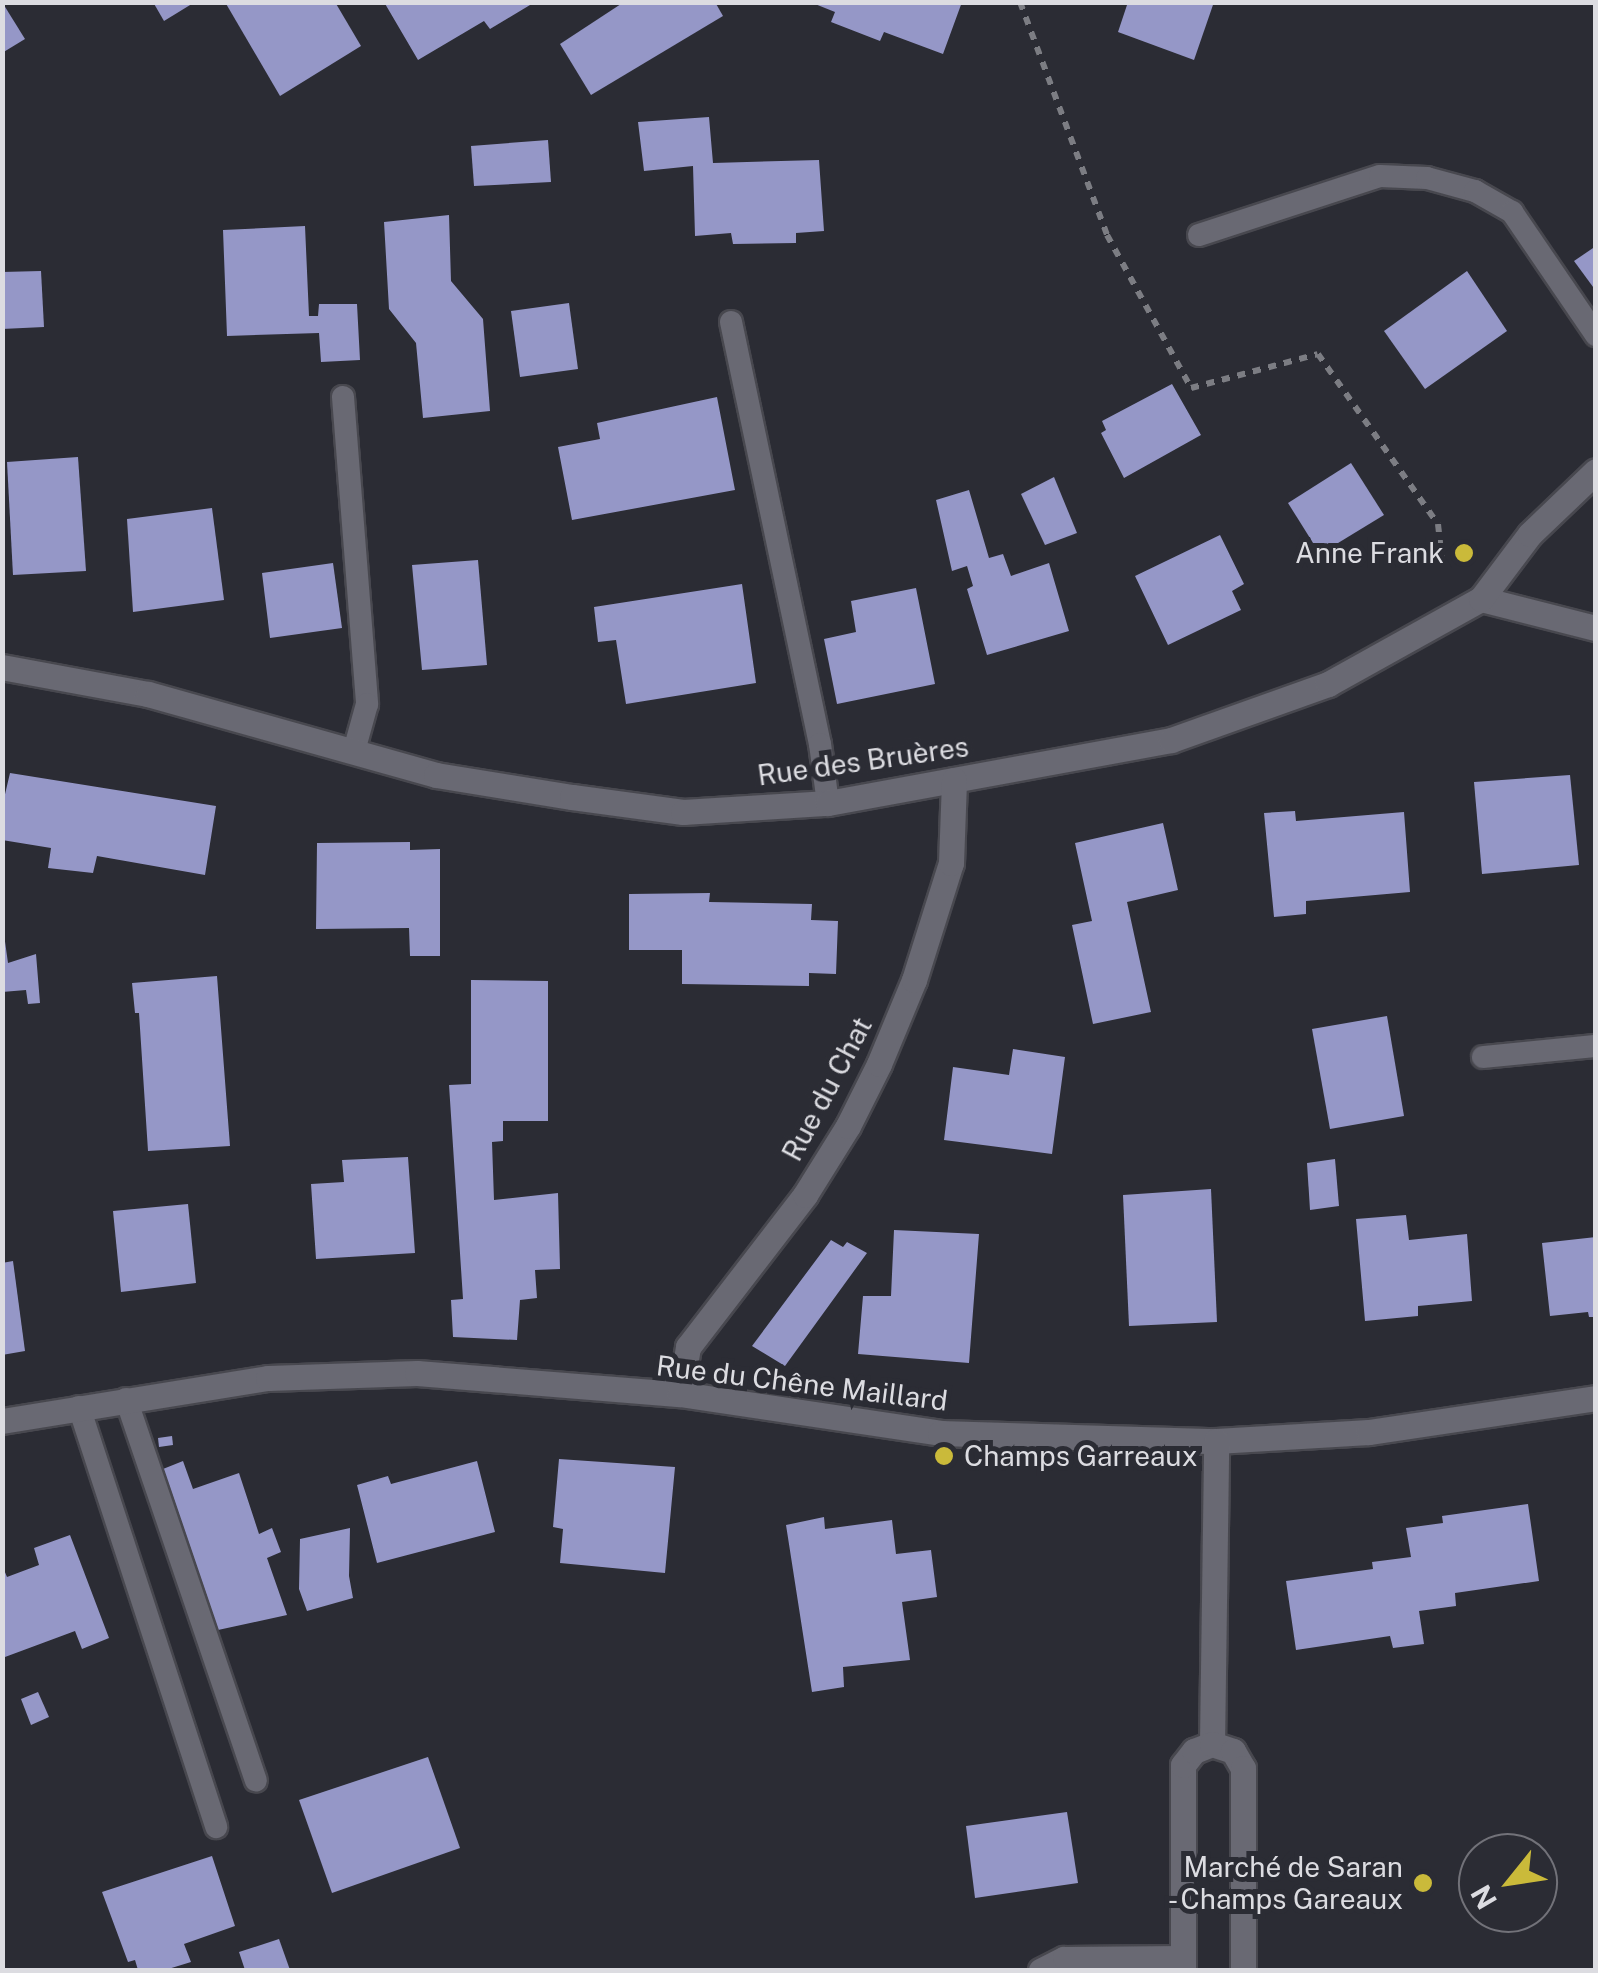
<!DOCTYPE html>
<meta charset="utf-8">
<style>
body{margin:0}
#map{position:relative;width:1598px;height:1973px;overflow:hidden;background:#2b2c34;font-family:"Public Sans",sans-serif}
div>[style]{position:absolute}
.building>*{inset:0;background:#9597c7}
.path>*{height:6px;margin-top:-3px;transform-origin:0;background:repeating-linear-gradient(90deg,#7c7d83 0 8px,transparent 0 16px)}
.roads{filter:drop-shadow(2px 0 #48484f) drop-shadow(-2px 0 #48484f) drop-shadow(0 2px #48484f) drop-shadow(0 -2px #48484f)}
.lane>*{height:22px;margin:-11px;padding:0 11px;transform-origin:11px;border-radius:11px;background:#696973}
.street>*{height:25px;margin:-12.5px;padding:0 12.5px;transform-origin:12.5px;border-radius:12.5px;background:#696973}
.dots>*{width:28px;height:28px;translate:-50% -50%;box-sizing:border-box;border:5px solid #2b2c34;border-radius:50%}
span{translate:-50% -50%;white-space:nowrap;text-align:center;line-height:1.15;-webkit-text-stroke:10px #2b2c34;paint-order:stroke}
.poi-label{font-size:28px;color:#dcdce1}
.right{translate:-100% -50%;text-align:right}
.left{translate:0 -50%;text-align:left}
.street-label{font-size:28px;color:#dcdce1}
.frame{position:absolute;inset:0;border:5px solid #dcdce1;pointer-events:none}
.north{position:absolute;left:1458px;top:1833px;width:100px;height:100px;box-sizing:border-box;background:#2b2c34;border:2px solid #727279;border-radius:50%;rotate:240deg;font-size:28px;font-weight:700;line-height:40px;text-align:center;color:#dcdce1}
.north::after{content:'';display:block;margin:auto;width:35px;height:45px;background:#caba3a;clip-path:polygon(50% 0,100% 100%,50% 72%,0 100%)}
</style>
<div id="map">
<div class="building">
<div style="clip-path:polygon(2px 2px,25px 39px,2px 53px)"></div>
<div style="clip-path:polygon(153px 2px,195px 2px,164px 21px)"></div>
<div style="clip-path:polygon(225px 2px,335px 2px,361px 46px,280px 96px)"></div>
<div style="clip-path:polygon(384px 2px,535px 2px,490px 29px,484px 21px,418px 60px)"></div>
<div style="clip-path:polygon(624px 2px,715px 2px,723px 16px,591px 95px,560px 44px)"></div>
<div style="clip-path:polygon(810px 2px,962px 2px,943px 54px,884px 32px,880px 41px,831px 22px,835px 12px)"></div>
<div style="clip-path:polygon(1128px 2px,1214px 2px,1194px 60px,1118px 32px)"></div>
<div style="clip-path:polygon(709px 117px,713px 163px,819px 160px,824px 231px,796px 233px,796px 243px,733px 244px,731px 233px,695px 236px,693px 166px,644px 171px,638px 122px)"></div>
<div style="clip-path:polygon(548px 140px,551px 182px,474px 186px,471px 146px)"></div>
<div style="clip-path:polygon(449px 215px,451px 281px,483px 319px,490px 411px,423px 418px,416px 343px,389px 309px,384px 222px)"></div>
<div style="clip-path:polygon(305px 226px,309px 316px,318px 316px,319px 304px,357px 304px,360px 360px,321px 362px,319px 333px,227px 336px,223px 230px)"></div>
<div style="clip-path:polygon(1596px 246px,1596px 291px,1574px 261px)"></div>
<div style="clip-path:polygon(41px 271px,44px 327px,2px 329px,2px 272px)"></div>
<div style="clip-path:polygon(1467px 271px,1507px 331px,1425px 389px,1384px 331px)"></div>
<div style="clip-path:polygon(569px 303px,578px 369px,520px 377px,511px 311px)"></div>
<div style="clip-path:polygon(1172px 384px,1201px 435px,1124px 478px,1101px 433px,1106px 430px,1102px 421px)"></div>
<div style="clip-path:polygon(717px 397px,735px 490px,572px 520px,558px 447px,600px 439px,597px 423px)"></div>
<div style="clip-path:polygon(78px 457px,86px 571px,13px 575px,7px 462px)"></div>
<div style="clip-path:polygon(1351px 463px,1384px 515px,1320px 554px,1288px 503px)"></div>
<div style="clip-path:polygon(1054px 477px,1077px 533px,1045px 545px,1021px 494px)"></div>
<div style="clip-path:polygon(969px 490px,989px 558px,1003px 554px,1011px 576px,1049px 563px,1069px 631px,987px 655px,967px 589px,973px 586px,967px 566px,952px 571px,936px 500px)"></div>
<div style="clip-path:polygon(212px 508px,224px 600px,133px 612px,127px 519px)"></div>
<div style="clip-path:polygon(1220px 535px,1244px 584px,1232px 591px,1241px 610px,1168px 645px,1135px 576px)"></div>
<div style="clip-path:polygon(478px 560px,487px 665px,422px 670px,412px 565px)"></div>
<div style="clip-path:polygon(333px 563px,342px 628px,270px 638px,262px 573px)"></div>
<div style="clip-path:polygon(742px 584px,756px 683px,626px 704px,616px 640px,598px 642px,594px 607px)"></div>
<div style="clip-path:polygon(916px 588px,935px 684px,837px 704px,824px 639px,856px 632px,851px 601px)"></div>
<div style="clip-path:polygon(10px 773px,216px 806px,205px 875px,97px 856px,93px 873px,48px 868px,51px 848px,2px 840px,2px 807px)"></div>
<div style="clip-path:polygon(1570px 775px,1579px 865px,1482px 874px,1474px 782px)"></div>
<div style="clip-path:polygon(1295px 811px,1296px 821px,1404px 812px,1410px 892px,1306px 901px,1306px 914px,1274px 917px,1264px 813px)"></div>
<div style="clip-path:polygon(1163px 823px,1178px 890px,1127px 902px,1151px 1012px,1093px 1024px,1072px 925px,1092px 921px,1075px 843px)"></div>
<div style="clip-path:polygon(410px 842px,410px 850px,440px 849px,440px 956px,410px 956px,409px 928px,316px 929px,317px 843px)"></div>
<div style="clip-path:polygon(710px 893px,709px 902px,812px 904px,811px 920px,838px 921px,836px 974px,809px 973px,809px 986px,682px 984px,682px 950px,629px 950px,629px 894px)"></div>
<div style="clip-path:polygon(2px 920px,8px 963px,36px 954px,40px 1003px,28px 1004px,26px 990px,2px 992px)"></div>
<div style="clip-path:polygon(217px 976px,230px 1146px,148px 1151px,139px 1013px,135px 1013px,132px 983px)"></div>
<div style="clip-path:polygon(471px 980px,548px 981px,548px 1121px,503px 1121px,503px 1141px,492px 1142px,494px 1200px,558px 1193px,560px 1269px,535px 1270px,537px 1298px,520px 1300px,517px 1340px,453px 1337px,451px 1300px,463px 1299px,449px 1085px,471px 1084px)"></div>
<div style="clip-path:polygon(1387px 1016px,1404px 1116px,1330px 1129px,1312px 1029px)"></div>
<div style="clip-path:polygon(1013px 1049px,1065px 1057px,1052px 1154px,944px 1140px,953px 1067px,1009px 1075px)"></div>
<div style="clip-path:polygon(408px 1157px,415px 1253px,316px 1259px,311px 1184px,344px 1182px,342px 1160px)"></div>
<div style="clip-path:polygon(1335px 1159px,1339px 1206px,1310px 1210px,1307px 1163px)"></div>
<div style="clip-path:polygon(1211px 1189px,1217px 1322px,1129px 1326px,1123px 1195px)"></div>
<div style="clip-path:polygon(188px 1204px,196px 1283px,121px 1292px,113px 1211px)"></div>
<div style="clip-path:polygon(1406px 1215px,1409px 1240px,1467px 1234px,1472px 1301px,1418px 1306px,1418px 1316px,1365px 1321px,1356px 1219px)"></div>
<div style="clip-path:polygon(894px 1230px,979px 1234px,969px 1363px,858px 1354px,863px 1296px,891px 1296px)"></div>
<div style="clip-path:polygon(1596px 1237px,1596px 1317px,1589px 1317px,1588px 1312px,1550px 1316px,1542px 1243px)"></div>
<div style="clip-path:polygon(831px 1240px,843px 1247px,847px 1242px,867px 1253px,785px 1366px,752px 1346px)"></div>
<div style="clip-path:polygon(13px 1261px,25px 1351px,2px 1355px,2px 1263px)"></div>
<div style="clip-path:polygon(172px 1436px,173px 1445px,159px 1447px,158px 1438px)"></div>
<div style="clip-path:polygon(559px 1459px,675px 1467px,665px 1573px,560px 1563px,563px 1529px,553px 1527px)"></div>
<div style="clip-path:polygon(183px 1461px,193px 1489px,239px 1473px,259px 1534px,272px 1528px,281px 1552px,267px 1558px,287px 1615px,218px 1630px,163px 1469px)"></div>
<div style="clip-path:polygon(477px 1461px,495px 1532px,377px 1563px,357px 1485px,388px 1476px,391px 1484px)"></div>
<div style="clip-path:polygon(1528px 1504px,1539px 1581px,1455px 1593px,1456px 1606px,1419px 1611px,1424px 1644px,1393px 1648px,1390px 1636px,1296px 1650px,1286px 1581px,1373px 1569px,1372px 1562px,1411px 1557px,1406px 1528px,1443px 1523px,1442px 1516px)"></div>
<div style="clip-path:polygon(824px 1517px,825px 1529px,892px 1520px,896px 1554px,931px 1550px,937px 1597px,902px 1602px,910px 1660px,843px 1667px,844px 1687px,812px 1692px,786px 1525px)"></div>
<div style="clip-path:polygon(350px 1528px,349px 1576px,353px 1598px,307px 1611px,299px 1589px,300px 1539px)"></div>
<div style="clip-path:polygon(70px 1535px,109px 1638px,82px 1649px,75px 1631px,5px 1657px,2px 1565px,7px 1577px,39px 1565px,34px 1548px)"></div>
<div style="clip-path:polygon(38px 1692px,49px 1717px,31px 1725px,21px 1699px)"></div>
<div style="clip-path:polygon(428px 1757px,460px 1848px,332px 1893px,299px 1800px)"></div>
<div style="clip-path:polygon(1067px 1812px,1078px 1883px,975px 1898px,966px 1826px)"></div>
<div style="clip-path:polygon(212px 1856px,235px 1926px,184px 1944px,191px 1962px,165px 1970px,138px 1970px,135px 1960px,128px 1962px,102px 1892px)"></div>
<div style="clip-path:polygon(279px 1939px,290px 1970px,245px 1970px,239px 1952px)"></div>
</div>
<div class="path">
<div style="left:1020px;top:2px;width:249px;rotate:69.5deg"></div>
<div style="left:1107px;top:235px;width:175px;rotate:61.2deg"></div>
<div style="left:1191px;top:388px;width:131px;rotate:-15deg"></div>
<div style="left:1318px;top:354px;width:208px;rotate:54.8deg"></div>
<div style="left:1438px;top:524px;width:46px;rotate:83.8deg"></div>
</div>
<div class="roads">
<div class="lane">
<div style="left:1199px;top:235px;width:190px;rotate:-18.1deg"></div>
<div style="left:1380px;top:176px;width:47px;rotate:2.4deg"></div>
<div style="left:1427px;top:178px;width:50px;rotate:15.2deg"></div>
<div style="left:1475px;top:191px;width:43px;rotate:29.6deg"></div>
<div style="left:1512px;top:212px;width:149px;rotate:55.7deg"></div>
<div style="left:731px;top:322px;width:431px;rotate:78.1deg"></div>
<div style="left:820px;top:744px;width:60px;rotate:82.3deg"></div>
<div style="left:343px;top:397px;width:308px;rotate:85.5deg"></div>
<div style="left:367px;top:704px;width:49px;rotate:105.5deg"></div>
<div style="left:1483px;top:1057px;width:114px;rotate:-5.6deg"></div>
<div style="left:126px;top:1399px;width:403px;rotate:71.2deg"></div>
<div style="left:79px;top:1407px;width:442px;rotate:71.9deg"></div>
<div style="left:1040px;top:1970px;width:27px;rotate:-27deg"></div>
<div style="left:1064px;top:1958px;width:119px;rotate:-0.5deg"></div>
</div>
<div class="street">
<div style="left:1481px;top:599px;width:119px;rotate:14.2deg"></div>
<div style="left:2px;top:667px;width:148px;rotate:10.5deg"></div>
<div style="left:148px;top:694px;width:299px;rotate:15.7deg"></div>
<div style="left:436px;top:775px;width:138px;rotate:9.2deg"></div>
<div style="left:572px;top:797px;width:112px;rotate:7.7deg"></div>
<div style="left:683px;top:812px;width:145px;rotate:-3.6deg"></div>
<div style="left:828px;top:803px;width:349px;rotate:-10.4deg"></div>
<div style="left:1171px;top:740px;width:167px;rotate:-19.6deg"></div>
<div style="left:1328px;top:684px;width:175px;rotate:-29.1deg"></div>
<div style="left:1481px;top:599px;width:81px;rotate:-53deg"></div>
<div style="left:1530px;top:534px;width:91px;rotate:-43.7deg"></div>
<div style="left:680px;top:1394px;width:48px;rotate:-80.3deg"></div>
<div style="left:688px;top:1347px;width:192px;rotate:-52.4deg"></div>
<div style="left:805px;top:1195px;width:81px;rotate:-58.1deg"></div>
<div style="left:848px;top:1126px;width:69px;rotate:-63.4deg"></div>
<div style="left:879px;top:1064px;width:91px;rotate:-67.4deg"></div>
<div style="left:914px;top:980px;width:123px;rotate:-72.5deg"></div>
<div style="left:951px;top:863px;width:83px;rotate:-87.9deg"></div>
<div style="left:2px;top:1421px;width:269px;rotate:-9.2deg"></div>
<div style="left:268px;top:1378px;width:149px;rotate:-1.9deg"></div>
<div style="left:417px;top:1373px;width:264px;rotate:4.6deg"></div>
<div style="left:680px;top:1394px;width:263px;rotate:8.5deg"></div>
<div style="left:940px;top:1433px;width:276px;rotate:1.7deg"></div>
<div style="left:1216px;top:1441px;width:153px;rotate:-3.4deg"></div>
<div style="left:1369px;top:1432px;width:230px;rotate:-8.5deg"></div>
<div style="left:1212px;top:1744px;width:303px;rotate:-89.2deg"></div>
<div style="left:1183px;top:1970px;width:205px;rotate:-90deg"></div>
<div style="left:1183px;top:1765px;width:18px;rotate:-52deg"></div>
<div style="left:1194px;top:1751px;width:19px;rotate:-21deg"></div>
<div style="left:1212px;top:1744px;width:22px;rotate:18deg"></div>
<div style="left:1233px;top:1751px;width:20px;rotate:60deg"></div>
<div style="left:1243px;top:1768px;width:202px;rotate:90deg"></div>
</div>
</div>
<div class="dots">
<div style="left:1464px;top:553px;background:#caba3a"></div>
<div style="left:944px;top:1456px;background:#caba3a"></div>
<div style="left:1423px;top:1883px;background:#caba3a"></div>
</div>
<div class="poi-label">
<span class="right" style="left:1444px;top:553px">Anne Frank</span>
<span class="left" style="left:964px;top:1456px">Champs Garreaux</span>
<span class="right" style="left:1403px;top:1883px">Marché de Saran<br>- Champs Gareaux</span>
</div>
<div class="street-label">
<span style="left:863px;top:761px;rotate:-8deg">Rue des Bruères</span>
<span style="left:827px;top:1089px;rotate:-62deg">Rue du Chat</span>
<span style="left:802px;top:1383px;rotate:7deg">Rue du Chêne Maillard</span>
</div>
<div class="frame"></div>
<div class="north">N</div>
</div>
